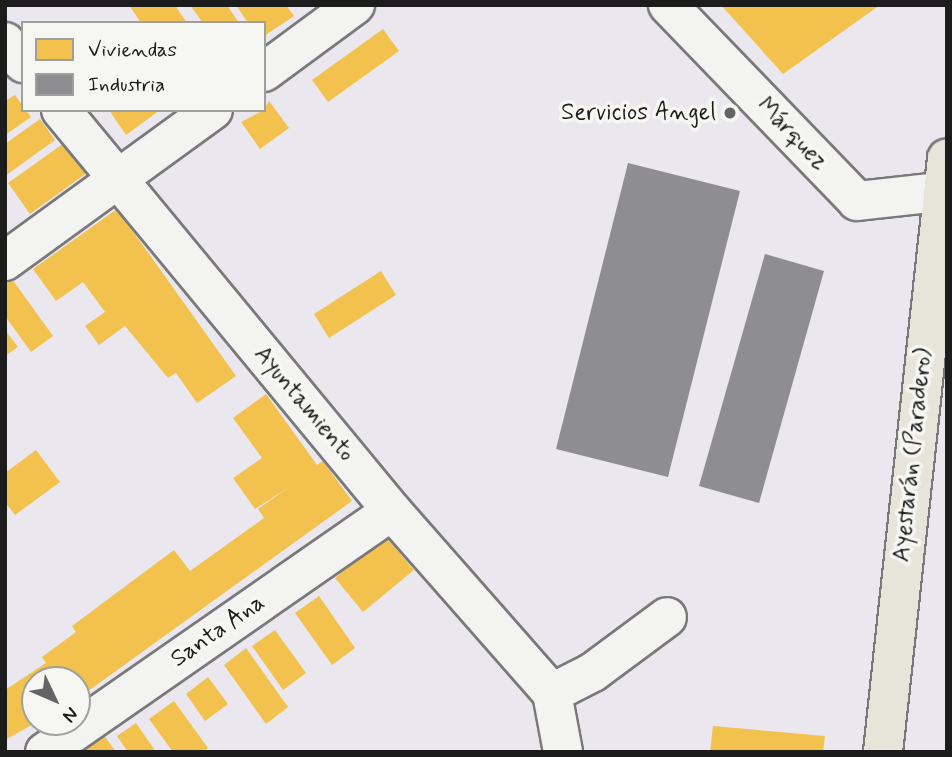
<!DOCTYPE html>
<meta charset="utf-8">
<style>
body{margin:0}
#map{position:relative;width:952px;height:757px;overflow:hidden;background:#eae8ee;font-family:Mynerve,sans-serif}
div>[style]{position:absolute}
.homes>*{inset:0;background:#f2c14e}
.industry>*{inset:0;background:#8d8d92}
.roads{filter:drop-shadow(2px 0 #79787a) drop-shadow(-2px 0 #79787a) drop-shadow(0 2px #79787a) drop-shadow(0 -2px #79787a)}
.minor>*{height:38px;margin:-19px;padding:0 19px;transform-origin:19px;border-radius:19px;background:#f3f3f2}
.major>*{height:38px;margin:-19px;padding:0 19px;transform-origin:19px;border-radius:19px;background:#e7e4d9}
.dots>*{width:19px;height:19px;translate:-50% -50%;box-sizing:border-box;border:4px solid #f6f6f2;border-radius:50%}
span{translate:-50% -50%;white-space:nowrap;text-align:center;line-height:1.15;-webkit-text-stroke:7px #f6f6f2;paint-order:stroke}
.poi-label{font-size:24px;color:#1c1c1c}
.right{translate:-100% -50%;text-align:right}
.street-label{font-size:24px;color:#1c1c1c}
.frame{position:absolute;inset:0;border:7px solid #1c1c1c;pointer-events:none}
.legend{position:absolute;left:21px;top:21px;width:245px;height:91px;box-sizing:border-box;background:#f6f6f2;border:2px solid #9f9f9c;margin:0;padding:9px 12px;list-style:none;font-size:21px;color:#1c1c1c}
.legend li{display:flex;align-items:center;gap:14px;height:35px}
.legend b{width:35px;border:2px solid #9f9f9c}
.north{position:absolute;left:21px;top:666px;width:70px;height:70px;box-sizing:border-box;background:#f6f6f2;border:2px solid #9f9f9c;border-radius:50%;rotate:134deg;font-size:19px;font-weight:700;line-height:28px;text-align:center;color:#1c1c1c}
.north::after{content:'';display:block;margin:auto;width:24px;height:32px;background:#646366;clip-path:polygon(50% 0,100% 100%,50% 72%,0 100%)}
</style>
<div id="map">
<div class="homes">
<div style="clip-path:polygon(129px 5px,175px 5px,187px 23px,141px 23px)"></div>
<div style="clip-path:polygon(190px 5px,227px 5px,239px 23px,203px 23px)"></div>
<div style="clip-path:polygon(236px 5px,286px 5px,294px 16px,264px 36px,264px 23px,248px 23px)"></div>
<div style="clip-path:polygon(721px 5px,880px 5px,783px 74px)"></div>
<div style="clip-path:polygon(383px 29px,399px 51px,328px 102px,312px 80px)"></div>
<div style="clip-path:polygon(15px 95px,31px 117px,5px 135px,5px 101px)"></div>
<div style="clip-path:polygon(269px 101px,289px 128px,260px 149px,241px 122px,264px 110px)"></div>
<div style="clip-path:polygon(109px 110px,160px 110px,126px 135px)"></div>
<div style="clip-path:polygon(40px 119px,55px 140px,5px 176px,5px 144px)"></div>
<div style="clip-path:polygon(67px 141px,88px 172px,30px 214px,8px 183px)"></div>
<div style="clip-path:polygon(117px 209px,236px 376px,197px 403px,176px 373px,168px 378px,125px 326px,99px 345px,85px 326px,105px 312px,83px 282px,56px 301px,33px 269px)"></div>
<div style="clip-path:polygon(381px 271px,396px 295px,329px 338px,314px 314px)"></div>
<div style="clip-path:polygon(12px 279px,53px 336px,31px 352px,5px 316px,5px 284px)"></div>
<div style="clip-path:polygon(5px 330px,18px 347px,5px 356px)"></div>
<div style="clip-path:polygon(266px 394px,317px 465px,323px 461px,352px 501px,77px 699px,77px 680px,35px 680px,35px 723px,5px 740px,5px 690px,46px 663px,42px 657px,76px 632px,72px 626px,174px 550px,190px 571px,264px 518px,258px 509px,289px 487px,255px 509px,233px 478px,262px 458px,233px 418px)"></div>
<div style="clip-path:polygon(36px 450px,60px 482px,15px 515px,5px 502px,5px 473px)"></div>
<div style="clip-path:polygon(385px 536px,414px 570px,363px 612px,335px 578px)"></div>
<div style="clip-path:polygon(319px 596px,355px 648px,332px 665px,295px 613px)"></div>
<div style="clip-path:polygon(275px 630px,306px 673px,283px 690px,252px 646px)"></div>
<div style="clip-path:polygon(246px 648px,288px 707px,266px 724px,224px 665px)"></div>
<div style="clip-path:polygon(208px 677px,228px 704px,205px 721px,186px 694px)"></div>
<div style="clip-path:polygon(174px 701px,208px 748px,203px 752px,173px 752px,149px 719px)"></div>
<div style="clip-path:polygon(136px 723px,156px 752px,128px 752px,117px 736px)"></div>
<div style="clip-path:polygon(713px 726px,825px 736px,823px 752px,710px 752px)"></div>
<div style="clip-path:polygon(103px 734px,116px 752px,79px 752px)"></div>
</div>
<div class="industry">
<div style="clip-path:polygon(628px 163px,740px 191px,668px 477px,556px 449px)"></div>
<div style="clip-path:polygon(765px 254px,824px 271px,759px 503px,699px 486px)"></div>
</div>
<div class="roads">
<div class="minor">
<div style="left:668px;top:5px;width:272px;rotate:46deg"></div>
<div style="left:857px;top:201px;width:91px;rotate:-6.3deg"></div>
<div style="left:5px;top:42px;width:28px;rotate:49deg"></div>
<div style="left:264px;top:72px;width:113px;rotate:-36.4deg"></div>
<div style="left:61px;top:110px;width:520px;rotate:50.46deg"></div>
<div style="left:392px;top:511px;width:242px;rotate:48.7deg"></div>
<div style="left:552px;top:693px;width:60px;rotate:79.4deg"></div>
<div style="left:5px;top:261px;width:257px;rotate:-36deg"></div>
<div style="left:552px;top:693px;width:46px;rotate:-27.1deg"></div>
<div style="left:593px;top:672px;width:92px;rotate:-36.6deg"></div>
<div style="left:45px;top:752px;width:422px;rotate:-34.8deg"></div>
</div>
<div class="major">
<div style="left:883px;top:752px;width:597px;rotate:-83.85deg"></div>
</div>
</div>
<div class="dots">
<div style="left:730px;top:113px;background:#646366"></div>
</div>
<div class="poi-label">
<span class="right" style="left:716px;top:113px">Servicios Angel</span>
</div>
<div class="street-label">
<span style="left:792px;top:134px;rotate:46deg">Márquez</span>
<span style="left:304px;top:404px;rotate:50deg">Ayuntamiento</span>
<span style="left:913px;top:455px;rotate:-84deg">Ayestarán (Paradero)</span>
<span style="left:218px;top:631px;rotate:-35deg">Santa Ana</span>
</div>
<div class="frame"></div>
<ul class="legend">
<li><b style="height:19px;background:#f2c14e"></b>Viviendas</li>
<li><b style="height:19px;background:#8d8d92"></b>Industria</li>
</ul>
<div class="north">N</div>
</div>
